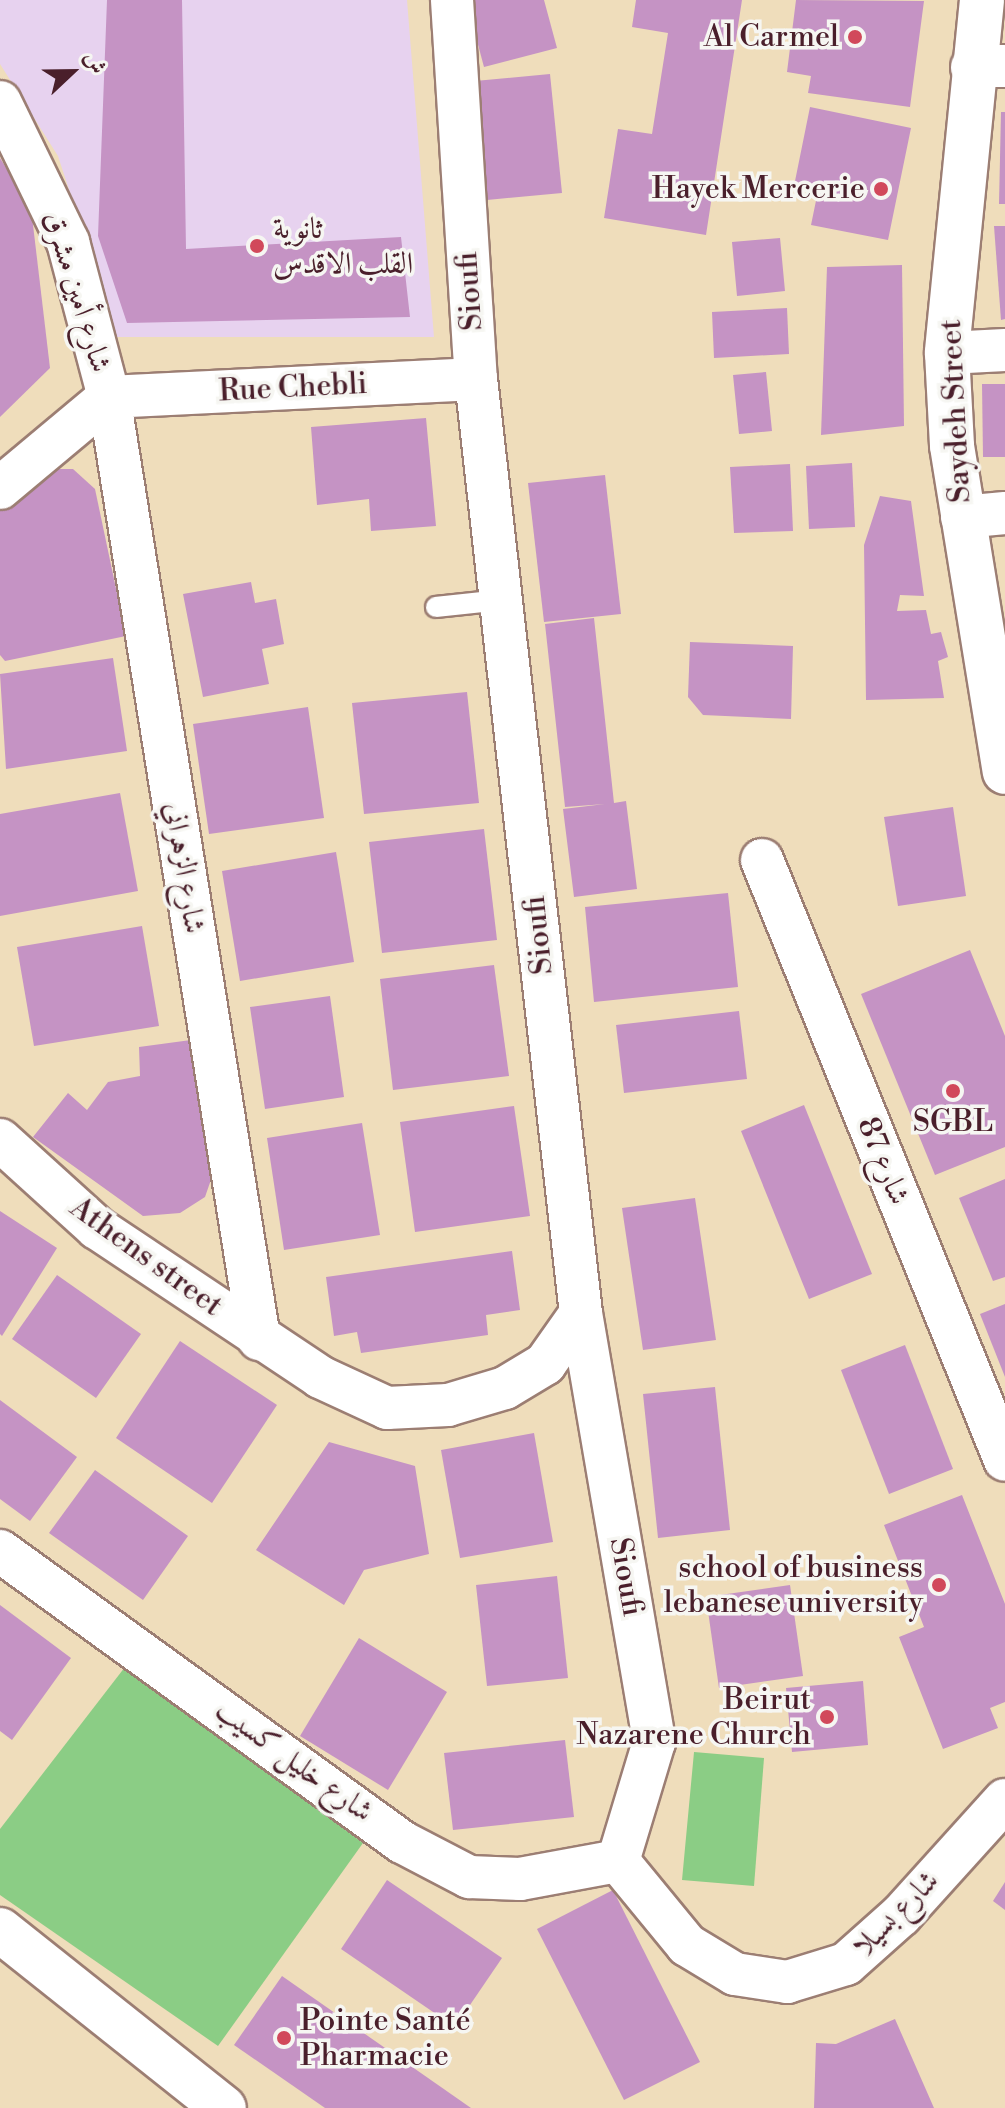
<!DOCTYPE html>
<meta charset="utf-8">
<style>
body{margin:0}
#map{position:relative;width:1005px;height:2108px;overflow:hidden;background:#efddbb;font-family:"Libre Bodoni",Amiri,serif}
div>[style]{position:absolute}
.built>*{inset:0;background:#e7d2ef}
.green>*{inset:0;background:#8bcd85}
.building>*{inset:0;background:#c593c4}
.roads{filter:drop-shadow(2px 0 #9c7e73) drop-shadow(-2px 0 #9c7e73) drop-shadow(0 2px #9c7e73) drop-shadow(0 -2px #9c7e73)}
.lane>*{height:20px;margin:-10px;padding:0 10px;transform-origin:10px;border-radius:10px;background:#fff}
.street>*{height:42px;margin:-21px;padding:0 21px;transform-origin:21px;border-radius:21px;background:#fff}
.secondary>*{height:44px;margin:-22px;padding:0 22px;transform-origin:22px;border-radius:22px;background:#fff}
.dots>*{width:22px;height:22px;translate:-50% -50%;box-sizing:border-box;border:4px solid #f6f6f2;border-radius:50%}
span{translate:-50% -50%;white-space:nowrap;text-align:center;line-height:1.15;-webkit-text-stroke:7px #f6f6f2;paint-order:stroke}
.poi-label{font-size:30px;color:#4a1f2b}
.right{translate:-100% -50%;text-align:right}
.left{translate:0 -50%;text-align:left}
.street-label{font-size:30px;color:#4a1f2b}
.north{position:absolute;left:32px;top:32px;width:80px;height:80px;-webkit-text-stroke:6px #f6f6f2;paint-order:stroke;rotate:68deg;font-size:22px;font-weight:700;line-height:32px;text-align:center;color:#4a1f2b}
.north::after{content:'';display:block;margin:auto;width:28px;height:36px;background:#4a1f2b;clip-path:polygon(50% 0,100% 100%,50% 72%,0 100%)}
</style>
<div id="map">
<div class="built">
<div style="clip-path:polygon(0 0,407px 0,434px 337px,117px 337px,58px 156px,0 64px)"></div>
</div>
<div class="green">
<div style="clip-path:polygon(125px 1667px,363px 1843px,218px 2046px,0 1895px,0 1829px)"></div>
<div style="clip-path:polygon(694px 1752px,764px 1758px,754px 1886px,682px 1880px)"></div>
</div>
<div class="building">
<div style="clip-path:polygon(107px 0,182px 0,186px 249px,401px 237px,410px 317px,127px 323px,98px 236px)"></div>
<div style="clip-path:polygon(466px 0,544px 0,557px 48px,484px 67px)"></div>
<div style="clip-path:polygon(636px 0,742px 0,706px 235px,604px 218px,618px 129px,652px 134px,668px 33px,632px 27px)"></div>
<div style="clip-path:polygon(796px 0,924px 1px,910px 107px,808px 93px,811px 76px,787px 72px)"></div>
<div style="clip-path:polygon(550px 74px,562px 193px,487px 200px,475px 81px)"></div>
<div style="clip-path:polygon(810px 107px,911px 128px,888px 240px,811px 225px,818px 191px,794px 186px)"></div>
<div style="clip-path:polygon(1001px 112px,1005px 112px,1005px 204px,999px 204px)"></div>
<div style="clip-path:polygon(0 158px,31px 208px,50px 368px,0 417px)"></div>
<div style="clip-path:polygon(994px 226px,1005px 226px,1005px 319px,1001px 320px)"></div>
<div style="clip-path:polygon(780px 238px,785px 291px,737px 296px,732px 242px)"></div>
<div style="clip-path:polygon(902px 265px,904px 426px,821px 435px,827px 267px)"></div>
<div style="clip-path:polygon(787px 308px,789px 354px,714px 358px,712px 312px)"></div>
<div style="clip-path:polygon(766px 372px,772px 431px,739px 434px,733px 375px)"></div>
<div style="clip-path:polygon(982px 384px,1005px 384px,1005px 457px,983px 457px)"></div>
<div style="clip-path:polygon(426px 418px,436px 526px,371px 531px,369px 499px,317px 505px,311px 427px)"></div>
<div style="clip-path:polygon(852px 463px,855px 527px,809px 529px,806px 466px)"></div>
<div style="clip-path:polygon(790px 464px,793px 531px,734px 533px,730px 467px)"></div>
<div style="clip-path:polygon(47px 469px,73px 469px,95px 489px,126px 636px,5px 661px,0 655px,0 507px)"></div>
<div style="clip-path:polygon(605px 475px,621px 614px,544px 622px,528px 483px)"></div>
<div style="clip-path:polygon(880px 496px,911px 501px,924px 596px,900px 595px,897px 611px,926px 610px,931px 634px,941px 632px,948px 657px,938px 661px,944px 698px,866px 700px,864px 545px)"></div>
<div style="clip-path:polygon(251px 582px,255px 603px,276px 599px,284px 644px,262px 649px,269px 684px,203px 697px,183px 594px)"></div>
<div style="clip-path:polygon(594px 618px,614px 803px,626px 801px,637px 889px,574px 897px,563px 809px,605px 804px,565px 807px,545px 624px)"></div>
<div style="clip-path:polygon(690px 642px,793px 646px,791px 719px,703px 715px,688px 697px)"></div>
<div style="clip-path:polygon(113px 658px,127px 751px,6px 769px,0 674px)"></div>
<div style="clip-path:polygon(467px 692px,479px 803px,364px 814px,352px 703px)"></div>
<div style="clip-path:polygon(308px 707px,324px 818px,209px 834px,193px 724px)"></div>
<div style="clip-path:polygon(120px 793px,138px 891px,0 916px,0 814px)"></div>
<div style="clip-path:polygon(953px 807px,966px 896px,898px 906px,884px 817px)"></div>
<div style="clip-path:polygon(484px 829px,497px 940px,382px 953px,369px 842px)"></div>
<div style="clip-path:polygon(336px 852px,354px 962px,240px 981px,222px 871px)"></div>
<div style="clip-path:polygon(728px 893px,738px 987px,594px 1002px,585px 907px)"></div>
<div style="clip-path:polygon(142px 926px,159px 1026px,34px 1046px,17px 947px)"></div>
<div style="clip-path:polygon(970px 950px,1005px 1036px,1005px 1147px,935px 1175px,861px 994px)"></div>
<div style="clip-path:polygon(494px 965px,509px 1076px,393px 1090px,380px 979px)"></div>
<div style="clip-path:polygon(330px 996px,344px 1097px,265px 1109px,250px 1007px)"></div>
<div style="clip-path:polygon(739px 1011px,747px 1079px,624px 1093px,616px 1025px)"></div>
<div style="clip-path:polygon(191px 1040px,214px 1171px,205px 1197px,180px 1213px,143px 1216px,33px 1137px,68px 1093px,87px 1110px,108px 1082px,140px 1076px,139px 1047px)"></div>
<div style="clip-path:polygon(804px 1105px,872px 1274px,809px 1299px,741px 1131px)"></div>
<div style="clip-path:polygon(514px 1106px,530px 1216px,415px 1232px,400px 1122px)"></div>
<div style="clip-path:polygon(362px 1123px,380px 1235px,284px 1250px,267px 1138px)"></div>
<div style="clip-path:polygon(1005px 1179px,1005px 1277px,993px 1281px,959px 1198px)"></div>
<div style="clip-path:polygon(695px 1198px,716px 1340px,643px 1350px,622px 1208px)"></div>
<div style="clip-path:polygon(0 1211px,57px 1248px,2px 1336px,0 1334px)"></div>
<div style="clip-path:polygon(512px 1251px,520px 1310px,486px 1315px,488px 1335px,361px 1353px,357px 1332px,334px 1336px,326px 1277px)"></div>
<div style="clip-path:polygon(57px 1275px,141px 1334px,96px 1398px,12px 1339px)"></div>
<div style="clip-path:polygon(1005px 1304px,1005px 1377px,980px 1314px)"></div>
<div style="clip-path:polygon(180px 1341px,277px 1405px,212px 1503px,116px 1438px)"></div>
<div style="clip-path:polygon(905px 1345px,953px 1469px,889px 1494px,841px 1370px)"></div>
<div style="clip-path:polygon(715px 1387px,730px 1530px,658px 1538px,643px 1394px)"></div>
<div style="clip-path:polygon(0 1400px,77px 1457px,30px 1521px,0 1499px)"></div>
<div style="clip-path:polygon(534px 1433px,553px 1542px,460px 1558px,441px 1450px)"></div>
<div style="clip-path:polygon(329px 1442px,415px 1466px,429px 1554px,364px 1570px,344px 1605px,256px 1550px)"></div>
<div style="clip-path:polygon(95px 1470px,188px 1536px,143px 1600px,49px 1533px)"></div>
<div style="clip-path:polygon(962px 1495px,1005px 1604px,1005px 1702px,990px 1708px,998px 1728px,943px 1749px,899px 1637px,924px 1627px,884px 1525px)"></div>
<div style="clip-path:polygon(557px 1576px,568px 1678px,487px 1686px,476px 1585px)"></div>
<div style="clip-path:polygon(790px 1585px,803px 1676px,719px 1688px,706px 1597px)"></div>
<div style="clip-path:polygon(0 1605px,71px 1658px,12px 1740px,0 1731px)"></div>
<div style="clip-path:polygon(359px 1638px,447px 1692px,388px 1790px,300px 1736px)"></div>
<div style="clip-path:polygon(863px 1681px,868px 1745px,792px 1752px,786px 1688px)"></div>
<div style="clip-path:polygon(565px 1740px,574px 1817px,453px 1830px,444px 1753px)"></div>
<div style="clip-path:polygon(387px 1880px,502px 1958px,455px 2027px,341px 1949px)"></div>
<div style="clip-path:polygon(1005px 1882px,1005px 1910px,993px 1901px)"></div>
<div style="clip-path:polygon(613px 1890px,700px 2062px,624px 2100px,537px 1929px)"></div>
<div style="clip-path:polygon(282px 1976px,471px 2108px,325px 2108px,234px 2045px)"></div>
<div style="clip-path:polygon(895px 2019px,934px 2108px,814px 2108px,816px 2043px,836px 2044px)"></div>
</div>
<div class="roads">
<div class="lane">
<div style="left:436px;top:607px;width:65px;rotate:-6.1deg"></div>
</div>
<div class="street">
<div style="left:452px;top:0;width:380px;rotate:86.4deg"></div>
<div style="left:476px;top:379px;width:940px;rotate:83.59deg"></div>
<div style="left:581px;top:1313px;width:435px;rotate:80.3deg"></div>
<div style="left:654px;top:1742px;width:124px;rotate:106.8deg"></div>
<div style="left:972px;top:67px;width:33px;rotate:-2deg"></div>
<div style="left:0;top:102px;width:156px;rotate:64.1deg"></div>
<div style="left:68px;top:242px;width:160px;rotate:75.2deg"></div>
<div style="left:109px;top:397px;width:954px;rotate:80.95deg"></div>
<div style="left:947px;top:353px;width:58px;rotate:-3deg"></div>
<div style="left:109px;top:397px;width:367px;rotate:-2.8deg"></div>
<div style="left:0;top:488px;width:142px;rotate:-39.9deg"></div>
<div style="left:962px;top:517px;width:43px;rotate:-5.3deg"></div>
<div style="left:762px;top:860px;width:647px;rotate:67.95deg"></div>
<div style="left:0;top:1140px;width:131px;rotate:42.2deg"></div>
<div style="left:97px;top:1228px;width:268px;rotate:33.7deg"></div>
<div style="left:320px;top:1377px;width:74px;rotate:24.8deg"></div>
<div style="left:387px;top:1408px;width:61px;rotate:-2.8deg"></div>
<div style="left:448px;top:1405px;width:59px;rotate:-16.6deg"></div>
<div style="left:505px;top:1388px;width:47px;rotate:-31deg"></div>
<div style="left:545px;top:1364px;width:62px;rotate:-54.8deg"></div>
<div style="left:0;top:1551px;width:496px;rotate:35.9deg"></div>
<div style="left:402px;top:1842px;width:76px;rotate:27.6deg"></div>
<div style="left:469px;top:1877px;width:51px;rotate:2.2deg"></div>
<div style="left:520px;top:1879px;width:100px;rotate:-10.4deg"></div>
<div style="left:618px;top:1861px;width:109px;rotate:50.6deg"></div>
<div style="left:687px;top:1945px;width:56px;rotate:31.1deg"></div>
<div style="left:735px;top:1974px;width:53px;rotate:8.7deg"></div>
<div style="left:787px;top:1982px;width:62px;rotate:-17deg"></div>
<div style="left:846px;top:1964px;width:74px;rotate:-41.7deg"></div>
<div style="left:901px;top:1915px;width:155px;rotate:-47.9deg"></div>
</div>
<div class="secondary">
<div style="left:982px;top:0;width:355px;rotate:95.7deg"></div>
<div style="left:947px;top:353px;width:93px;rotate:86.9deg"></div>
<div style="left:952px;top:446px;width:330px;rotate:80.8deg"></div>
<div style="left:0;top:1930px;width:286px;rotate:38.5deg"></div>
</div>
</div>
<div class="dots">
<div style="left:855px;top:37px;background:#d1495b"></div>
<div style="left:881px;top:189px;background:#d1495b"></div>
<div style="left:257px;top:246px;background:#d1495b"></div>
<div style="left:953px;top:1091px;background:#d1495b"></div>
<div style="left:939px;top:1585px;background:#d1495b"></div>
<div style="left:827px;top:1717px;background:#d1495b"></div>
<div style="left:284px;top:2038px;background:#d1495b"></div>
</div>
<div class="poi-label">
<span class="right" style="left:839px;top:37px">Al Carmel</span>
<span class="right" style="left:865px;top:189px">Hayek Mercerie</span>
<span class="left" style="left:273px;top:246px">ثانوية<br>القلب الاقدس</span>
<span style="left:953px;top:1122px">SGBL</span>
<span class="right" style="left:923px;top:1585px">school of business<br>lebanese university</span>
<span class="right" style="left:811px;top:1717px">Beirut<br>Nazarene Church</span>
<span class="left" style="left:300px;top:2038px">Pointe Santé<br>Pharmacie</span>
</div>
<div class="street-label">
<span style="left:470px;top:291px;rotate:-94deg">Sioufi</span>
<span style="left:77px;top:292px;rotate:73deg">شارع أمين مشرق</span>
<span style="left:293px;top:388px;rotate:-3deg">Rue Chebli</span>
<span style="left:956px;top:411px;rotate:-93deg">Saydeh Street</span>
<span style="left:184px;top:868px;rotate:81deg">شارع الزهراني</span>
<span style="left:539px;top:935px;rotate:-96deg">Sioufi</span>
<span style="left:883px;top:1161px;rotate:68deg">شارع 87</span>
<span style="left:146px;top:1257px;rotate:36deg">Athens street</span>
<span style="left:626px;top:1577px;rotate:80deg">Sioufi</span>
<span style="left:294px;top:1761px;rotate:36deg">شارع خليل كسيب</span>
<span style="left:896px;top:1914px;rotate:-45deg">شارع بسيلا</span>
</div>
<div class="north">ش</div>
</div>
